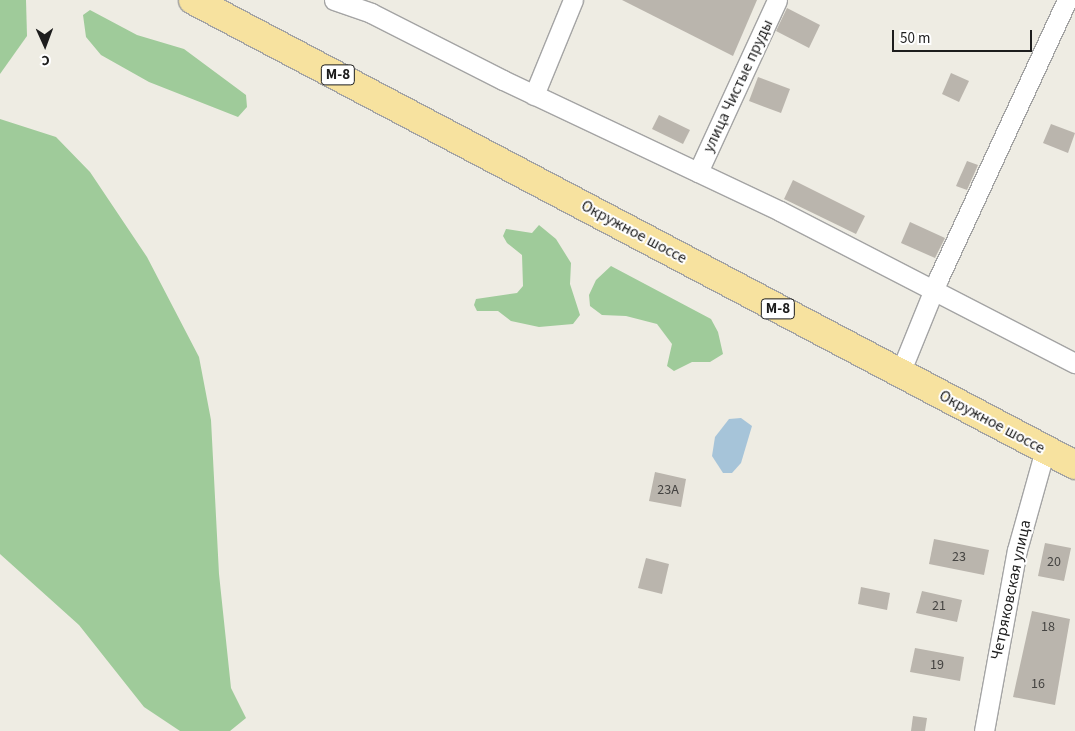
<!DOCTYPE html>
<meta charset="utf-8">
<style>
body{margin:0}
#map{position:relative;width:1075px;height:731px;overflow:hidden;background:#eeece3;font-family:"Source Sans 3",sans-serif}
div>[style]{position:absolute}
.forest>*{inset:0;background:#9fcb9a}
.water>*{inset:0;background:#a6c4d9}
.building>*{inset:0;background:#bab5ad}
.roads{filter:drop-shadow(1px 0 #a4a4a4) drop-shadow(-1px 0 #a4a4a4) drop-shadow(0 1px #a4a4a4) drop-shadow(0 -1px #a4a4a4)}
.street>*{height:19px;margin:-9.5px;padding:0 9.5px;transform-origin:9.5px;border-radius:9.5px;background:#fff}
.primary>*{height:28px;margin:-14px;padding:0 14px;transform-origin:14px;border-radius:14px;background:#f7e29f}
span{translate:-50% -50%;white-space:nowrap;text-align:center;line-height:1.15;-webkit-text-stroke:4px #fff;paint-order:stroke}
.number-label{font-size:14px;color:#444341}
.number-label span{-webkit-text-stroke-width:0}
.shield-label span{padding:1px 4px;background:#fff;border:1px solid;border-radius:4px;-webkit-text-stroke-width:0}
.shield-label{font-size:15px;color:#1d1d1d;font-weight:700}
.street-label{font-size:16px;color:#1d1d1d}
.north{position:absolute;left:20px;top:20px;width:50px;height:50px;-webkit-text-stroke:4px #fff;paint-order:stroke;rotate:178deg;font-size:14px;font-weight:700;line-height:20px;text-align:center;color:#1d1d1d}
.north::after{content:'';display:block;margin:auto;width:18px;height:22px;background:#1d1d1d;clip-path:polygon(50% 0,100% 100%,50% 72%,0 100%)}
.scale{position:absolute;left:892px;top:30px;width:140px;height:22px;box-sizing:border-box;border:2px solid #1d1d1d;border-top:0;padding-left:6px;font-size:15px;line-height:18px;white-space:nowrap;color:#1d1d1d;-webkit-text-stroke:4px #fff;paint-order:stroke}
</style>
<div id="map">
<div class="forest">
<div style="clip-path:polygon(0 0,26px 0,27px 36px,0 74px)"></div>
<div style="clip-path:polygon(90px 10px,137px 35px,184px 49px,246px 95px,247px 107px,238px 117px,149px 82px,101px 55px,86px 37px,83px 15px)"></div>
<div style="clip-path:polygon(0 119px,56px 137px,90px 172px,147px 257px,199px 357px,211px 420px,219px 574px,231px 688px,246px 718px,230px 731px,180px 731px,144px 707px,79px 625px,0 554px)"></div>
<div style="clip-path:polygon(539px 225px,556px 239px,571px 263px,570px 284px,580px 315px,573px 324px,539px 327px,511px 321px,498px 311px,477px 311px,474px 305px,476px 299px,517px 293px,523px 286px,522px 255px,507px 243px,503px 236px,506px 229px,532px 233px)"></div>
<div style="clip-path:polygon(611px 266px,711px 319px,718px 332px,723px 354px,710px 362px,692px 362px,674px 371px,667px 366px,672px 344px,657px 324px,626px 316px,602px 315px,590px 306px,589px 295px,596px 280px)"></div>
</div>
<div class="water">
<div style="clip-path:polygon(741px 418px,752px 426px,741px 463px,732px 473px,723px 473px,712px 456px,715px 437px,729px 419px)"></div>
</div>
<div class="building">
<div style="clip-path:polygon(622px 0,757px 0,733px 56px)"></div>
<div style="clip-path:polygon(787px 8px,820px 25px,809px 48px,776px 31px)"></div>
<div style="clip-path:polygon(951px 73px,969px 81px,959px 102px,942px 94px)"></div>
<div style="clip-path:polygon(758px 77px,790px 89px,781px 113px,749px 101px)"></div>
<div style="clip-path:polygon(659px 115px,690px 130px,683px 144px,652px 129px)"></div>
<div style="clip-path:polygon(1051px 124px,1075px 133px,1068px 153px,1043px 143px)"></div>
<div style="clip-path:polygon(967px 161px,978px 165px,967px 190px,956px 186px)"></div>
<div style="clip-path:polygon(793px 180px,865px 216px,856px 234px,784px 199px)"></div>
<div style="clip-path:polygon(910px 222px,945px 238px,935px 258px,901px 243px)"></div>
<div style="clip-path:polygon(655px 472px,686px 479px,681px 507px,649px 501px)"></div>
<div style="clip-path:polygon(934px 539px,989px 550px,984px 575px,929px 564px)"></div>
<div style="clip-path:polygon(1045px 543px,1071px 548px,1064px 581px,1038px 576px)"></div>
<div style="clip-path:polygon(646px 558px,669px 564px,662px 594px,638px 588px)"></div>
<div style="clip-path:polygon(861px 587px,890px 593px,887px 610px,858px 604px)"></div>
<div style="clip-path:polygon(922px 591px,962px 600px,957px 622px,916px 613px)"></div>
<div style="clip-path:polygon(1032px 611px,1070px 619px,1055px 705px,1013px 697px)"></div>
<div style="clip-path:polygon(915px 648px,964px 657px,960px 681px,910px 672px)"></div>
<div style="clip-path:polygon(913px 716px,927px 718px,925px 731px,911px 731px)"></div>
</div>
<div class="roads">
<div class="street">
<div style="left:334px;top:0;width:39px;rotate:19deg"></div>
<div style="left:371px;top:13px;width:148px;rotate:26.9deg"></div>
<div style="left:503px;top:80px;width:306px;rotate:25.3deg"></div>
<div style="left:780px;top:211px;width:332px;rotate:27.3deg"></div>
<div style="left:534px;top:95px;width:103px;rotate:-67.7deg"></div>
<div style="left:698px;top:172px;width:189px;rotate:-65.3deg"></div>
<div style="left:900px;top:373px;width:104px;rotate:-67.9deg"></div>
<div style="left:939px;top:277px;width:305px;rotate:-65.2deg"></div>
<div style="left:984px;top:731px;width:184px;rotate:-79.7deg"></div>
<div style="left:1017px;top:550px;width:104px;rotate:-74.4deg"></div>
</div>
<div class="primary">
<div style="left:193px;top:0;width:997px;rotate:27.8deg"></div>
</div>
</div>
<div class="number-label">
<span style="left:668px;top:490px">23А</span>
<span style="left:959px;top:557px">23</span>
<span style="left:1054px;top:562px">20</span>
<span style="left:939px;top:606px">21</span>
<span style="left:1048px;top:627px">18</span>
<span style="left:937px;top:665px">19</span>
<span style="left:1038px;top:684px">16</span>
</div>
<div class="shield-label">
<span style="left:338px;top:75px">М-8</span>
<span style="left:778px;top:309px">М-8</span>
</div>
<div class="street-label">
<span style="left:738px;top:86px;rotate:-65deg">улица Чистые пруды</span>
<span style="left:634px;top:232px;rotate:28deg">Окружное шоссе</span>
<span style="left:992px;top:422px;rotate:28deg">Окружное шоссе</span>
<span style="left:1011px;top:590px;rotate:-78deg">Четряковская улица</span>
</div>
<div class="north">С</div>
<div class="scale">50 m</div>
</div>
